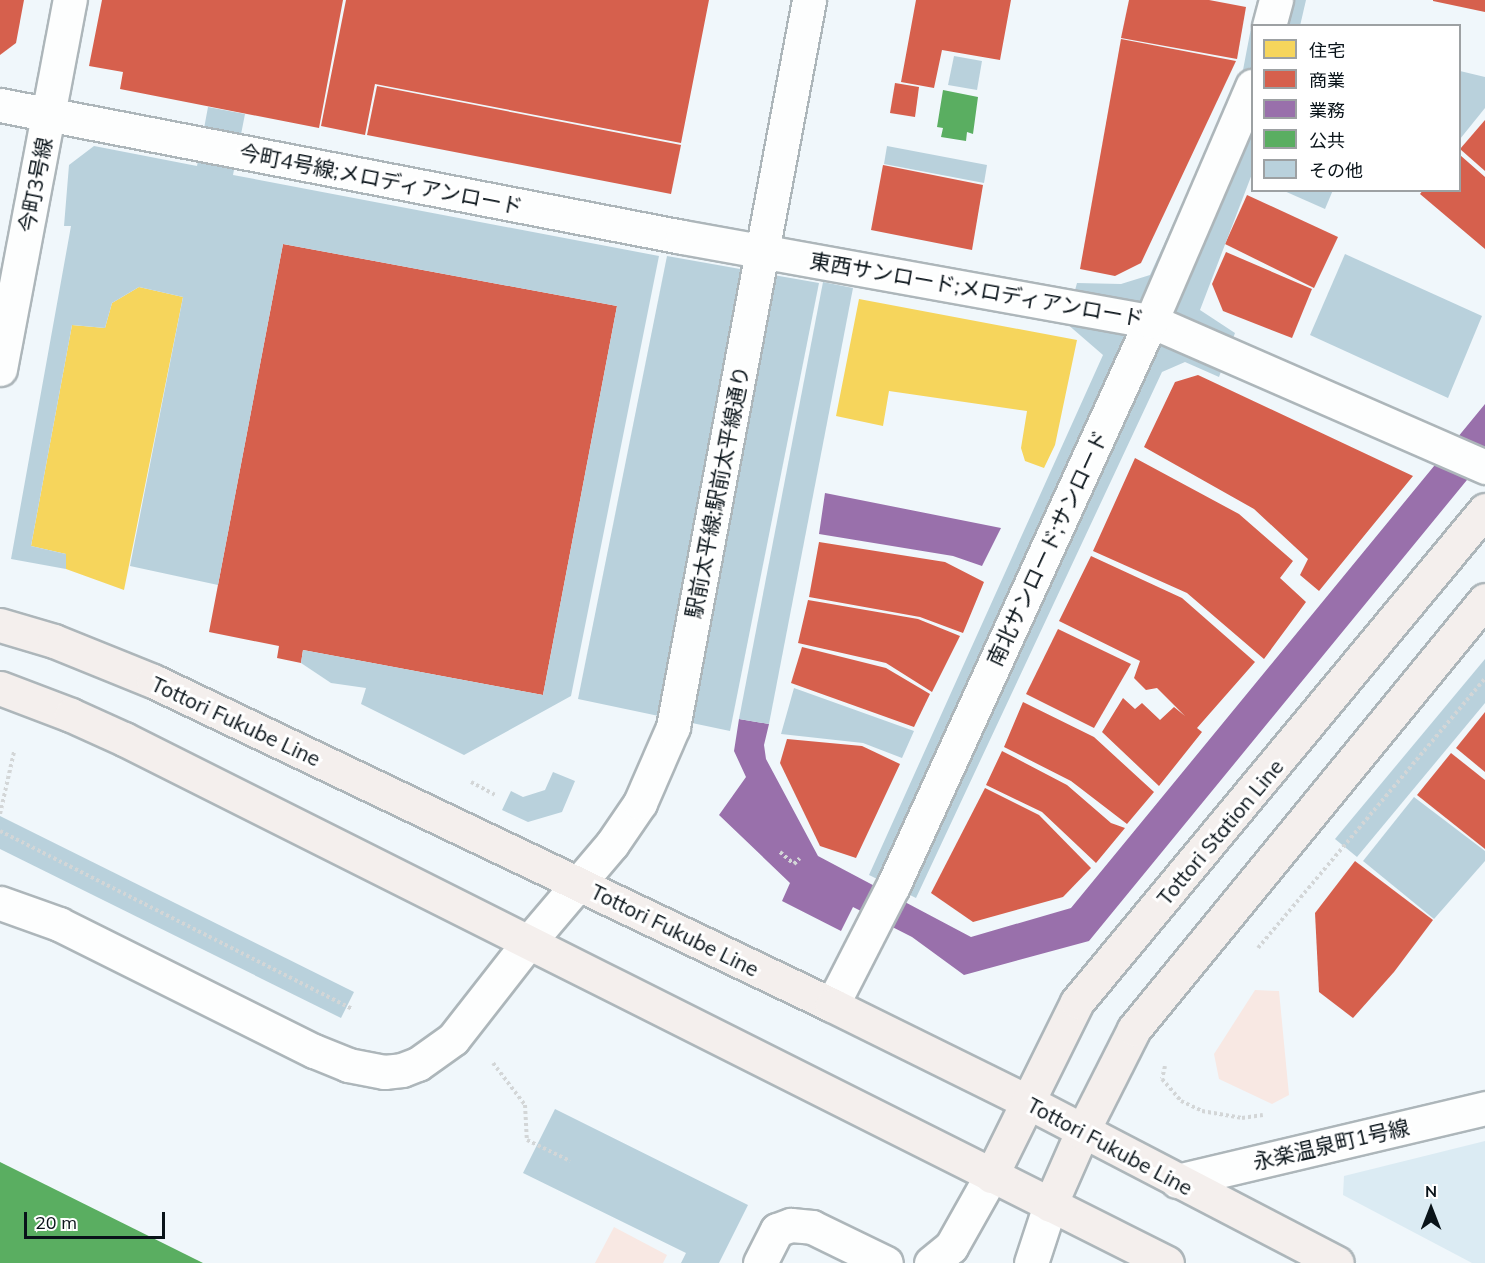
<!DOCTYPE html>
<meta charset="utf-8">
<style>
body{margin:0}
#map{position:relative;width:1485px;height:1263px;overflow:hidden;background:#f0f7fb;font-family:Mulish,"Noto Sans JP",sans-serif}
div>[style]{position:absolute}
.built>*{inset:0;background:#dbebf3}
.green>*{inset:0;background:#f8e8e3}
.homes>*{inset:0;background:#f6d55c}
.shops>*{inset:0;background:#d6604d}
.offices>*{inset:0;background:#9970ab}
.public>*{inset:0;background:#5aae61}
.building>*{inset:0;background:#b9d1dc}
.path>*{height:4px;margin-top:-2px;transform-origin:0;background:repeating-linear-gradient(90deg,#d3d6d7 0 3px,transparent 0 6px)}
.roads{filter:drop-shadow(2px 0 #adb6ba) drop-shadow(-2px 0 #adb6ba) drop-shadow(0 2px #adb6ba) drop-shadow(0 -2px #adb6ba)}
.minor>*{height:33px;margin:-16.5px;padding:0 16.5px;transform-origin:16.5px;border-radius:16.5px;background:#fdfefe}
.major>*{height:33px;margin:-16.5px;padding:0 16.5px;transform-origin:16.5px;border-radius:16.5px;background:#f4efed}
span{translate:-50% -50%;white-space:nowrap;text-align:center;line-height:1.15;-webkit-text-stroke:6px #fff;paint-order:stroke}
.street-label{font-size:21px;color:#091319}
.legend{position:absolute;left:1251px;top:24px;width:210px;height:168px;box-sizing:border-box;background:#fff;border:2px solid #9da1a3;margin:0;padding:8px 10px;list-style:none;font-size:18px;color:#091319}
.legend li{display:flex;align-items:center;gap:12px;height:30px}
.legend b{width:30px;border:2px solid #9da1a3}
.north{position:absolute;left:1401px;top:1179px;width:60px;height:60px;-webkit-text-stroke:4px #fff;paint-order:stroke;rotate:0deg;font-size:16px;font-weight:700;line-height:24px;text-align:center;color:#091319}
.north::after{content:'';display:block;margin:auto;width:21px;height:27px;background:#091319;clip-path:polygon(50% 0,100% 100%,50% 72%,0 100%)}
.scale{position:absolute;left:24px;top:1212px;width:141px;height:27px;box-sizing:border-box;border:3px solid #091319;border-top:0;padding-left:8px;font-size:18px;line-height:21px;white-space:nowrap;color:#091319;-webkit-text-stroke:4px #fff;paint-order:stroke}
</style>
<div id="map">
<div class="built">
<div style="clip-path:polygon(1485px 1141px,1485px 1263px,1472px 1263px,1343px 1195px,1344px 1176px)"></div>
</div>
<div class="green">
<div style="clip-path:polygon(1255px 990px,1279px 991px,1289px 1095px,1272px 1104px,1219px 1079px,1214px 1054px)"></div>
<div style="clip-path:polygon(614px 1227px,667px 1255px,663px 1263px,595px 1263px)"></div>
</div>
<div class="homes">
<div style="clip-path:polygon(139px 287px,183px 297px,124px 590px,66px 569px,66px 554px,31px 546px,72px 325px,105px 328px,112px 303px)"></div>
<div style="clip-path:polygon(859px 299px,1077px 340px,1055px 445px,1044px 468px,1025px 461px,1021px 448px,1027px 411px,889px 391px,883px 426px,836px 416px)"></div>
</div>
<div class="shops">
<div style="clip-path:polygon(0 0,24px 0,16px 43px,0 55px)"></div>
<div style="clip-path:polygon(102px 0,343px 0,319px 128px,120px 89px,123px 72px,89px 66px)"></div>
<div style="clip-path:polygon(346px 0,709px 0,681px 143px,375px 84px,365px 135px,321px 126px)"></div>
<div style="clip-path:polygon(916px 0,1011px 0,1000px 60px,942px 50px,934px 88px,901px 82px)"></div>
<div style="clip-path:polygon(1129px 0,1209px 0,1246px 7px,1237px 59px,1121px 38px)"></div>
<div style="clip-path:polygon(1433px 0,1485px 0,1485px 12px,1433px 1px)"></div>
<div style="clip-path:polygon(1121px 39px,1236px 61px,1141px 263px,1115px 276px,1080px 269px)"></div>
<div style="clip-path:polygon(895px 83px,919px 87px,915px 117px,890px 113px)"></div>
<div style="clip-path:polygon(377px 86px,681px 145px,671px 194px,367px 135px)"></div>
<div style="clip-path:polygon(1485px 120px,1485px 171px,1460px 149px)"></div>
<div style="clip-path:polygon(1460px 155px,1485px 177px,1485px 249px,1420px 194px,1423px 190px,1460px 190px)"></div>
<div style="clip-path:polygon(883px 165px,983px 185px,972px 250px,871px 230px)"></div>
<div style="clip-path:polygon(1247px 195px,1338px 237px,1314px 288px,1225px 244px)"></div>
<div style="clip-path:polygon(283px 244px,617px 306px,543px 695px,303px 650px,301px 663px,277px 658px,279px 646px,209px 632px)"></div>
<div style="clip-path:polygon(1226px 252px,1312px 289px,1292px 338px,1223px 311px,1212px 284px)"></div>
<div style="clip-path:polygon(1198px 375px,1413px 476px,1319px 591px,1300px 575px,1308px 559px,1254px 509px,1144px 447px,1175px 382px)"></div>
<div style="clip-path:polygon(1135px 458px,1239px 514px,1293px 561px,1280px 578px,1306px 602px,1264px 659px,1187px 593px,1093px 551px)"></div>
<div style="clip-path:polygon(819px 542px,945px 562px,984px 582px,963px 633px,920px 617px,809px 597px)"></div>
<div style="clip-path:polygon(1091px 556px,1182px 598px,1255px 662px,1197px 728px,1202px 732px,1159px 786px,1102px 732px,1123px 698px,1135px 709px,1142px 703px,1160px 720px,1174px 707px,1185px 716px,1157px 688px,1146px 690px,1134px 678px,1140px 661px,1059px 621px)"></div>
<div style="clip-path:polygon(808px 600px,918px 619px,960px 636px,932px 692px,886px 663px,798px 643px)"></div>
<div style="clip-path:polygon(1058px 629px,1131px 664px,1094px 728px,1026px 694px)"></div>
<div style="clip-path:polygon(802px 647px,886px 668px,930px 694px,914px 727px,791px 683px)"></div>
<div style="clip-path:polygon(1023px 702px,1094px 737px,1154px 792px,1127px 824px,1071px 781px,1004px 747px)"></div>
<div style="clip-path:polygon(1485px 712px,1485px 772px,1456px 748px)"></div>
<div style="clip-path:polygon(787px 739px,862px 746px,900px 764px,856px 858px,820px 846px,780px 763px)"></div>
<div style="clip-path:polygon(1002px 751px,1067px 785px,1111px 823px,1125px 828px,1096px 863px,1042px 812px,986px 785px)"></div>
<div style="clip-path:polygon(1451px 753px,1485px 780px,1485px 849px,1417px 795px)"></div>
<div style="clip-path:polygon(985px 788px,1039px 815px,1091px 868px,1063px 897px,973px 922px,931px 893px)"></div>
<div style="clip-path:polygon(1355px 861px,1433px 920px,1394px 972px,1353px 1018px,1319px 992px,1315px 913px)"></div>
</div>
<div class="offices">
<div style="clip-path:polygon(1485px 404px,1485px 458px,1089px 941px,964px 975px,912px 937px,853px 907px,841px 931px,782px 901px,790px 883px,719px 815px,746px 777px,734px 751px,739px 719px,769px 724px,764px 745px,766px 759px,818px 856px,971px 937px,1071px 908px)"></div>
<div style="clip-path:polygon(825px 493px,1001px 528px,982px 566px,953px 556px,819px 534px)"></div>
</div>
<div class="public">
<div style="clip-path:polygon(943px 90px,978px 97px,973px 134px,967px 132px,966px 141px,941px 137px,943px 128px,937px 127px)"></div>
<div style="clip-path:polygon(0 1162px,203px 1263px,0 1263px)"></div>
</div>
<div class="building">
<div style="clip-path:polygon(1257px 0,1306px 0,1300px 26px,1252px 26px)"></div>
<div style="clip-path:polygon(1251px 28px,1252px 174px,1200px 310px,1235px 333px,1219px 377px,1185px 362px,1162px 372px,916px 898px,869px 875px,1103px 355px,1066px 323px,1077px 283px,1121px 284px,1150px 275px,1243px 70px)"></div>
<div style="clip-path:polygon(954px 56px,982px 61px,977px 90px,948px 85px)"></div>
<div style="clip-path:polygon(1460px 71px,1485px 77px,1485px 108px,1460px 139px)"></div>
<div style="clip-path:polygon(208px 107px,245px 114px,233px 175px,659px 256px,571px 696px,464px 755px,361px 704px,366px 688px,331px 683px,301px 663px,303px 650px,543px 695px,617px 306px,283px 244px,218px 585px,130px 566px,183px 297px,139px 287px,112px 303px,105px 328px,72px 325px,31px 546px,66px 554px,66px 569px,11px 559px,71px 226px,64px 226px,69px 165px,94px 146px,197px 166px)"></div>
<div style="clip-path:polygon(887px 146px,987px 165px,984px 183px,884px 164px)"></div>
<div style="clip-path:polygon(1282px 190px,1333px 190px,1325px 209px)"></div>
<div style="clip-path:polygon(1345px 254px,1482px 316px,1448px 398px,1310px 335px)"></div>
<div style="clip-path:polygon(667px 256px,819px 283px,730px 731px,578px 699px)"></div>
<div style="clip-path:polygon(823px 282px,853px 288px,769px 724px,739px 719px)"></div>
<div style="clip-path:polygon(1485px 659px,1485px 703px,1357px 857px,1335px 839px)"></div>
<div style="clip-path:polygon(794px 688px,914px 731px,902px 758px,863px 743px,781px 734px)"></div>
<div style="clip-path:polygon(553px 772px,575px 781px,562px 812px,528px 822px,502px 810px,511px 791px,523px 797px,545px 790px)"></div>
<div style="clip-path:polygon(1414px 797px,1485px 851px,1485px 861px,1434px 919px,1363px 861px)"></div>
<div style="clip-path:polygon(0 816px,354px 992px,341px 1018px,0 849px)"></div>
<div style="clip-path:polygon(555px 1109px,748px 1205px,719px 1263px,681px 1263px,686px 1253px,523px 1173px)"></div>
</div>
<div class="path">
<div style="left:471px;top:782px;width:27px;rotate:28deg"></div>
<div style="left:0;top:814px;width:64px;rotate:-77.3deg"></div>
<div style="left:0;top:831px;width:395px;rotate:26.8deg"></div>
<div style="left:780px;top:852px;width:18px;rotate:41deg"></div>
<div style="left:794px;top:864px;width:8px;rotate:-45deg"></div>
<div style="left:1258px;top:948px;width:353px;rotate:-49.9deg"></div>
<div style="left:493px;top:1063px;width:53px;rotate:52.7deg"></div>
<div style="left:525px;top:1105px;width:35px;rotate:87deg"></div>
<div style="left:527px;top:1140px;width:48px;rotate:26deg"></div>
<div style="left:1165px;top:1066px;width:13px;rotate:103deg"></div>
<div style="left:1162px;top:1079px;width:29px;rotate:49deg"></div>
<div style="left:1181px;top:1101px;width:23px;rotate:25deg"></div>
<div style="left:1202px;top:1111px;width:41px;rotate:9.9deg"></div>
<div style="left:1242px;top:1118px;width:21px;rotate:-8deg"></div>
</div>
<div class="roads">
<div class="minor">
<div style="left:1269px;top:26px;width:27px;rotate:-75deg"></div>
<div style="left:0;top:105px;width:695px;rotate:10.95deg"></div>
<div style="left:682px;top:237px;width:476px;rotate:10.2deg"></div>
<div style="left:1151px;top:321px;width:365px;rotate:23.6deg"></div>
<div style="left:0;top:369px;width:376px;rotate:-79.3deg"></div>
<div style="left:0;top:903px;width:63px;rotate:19.6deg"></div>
<div style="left:59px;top:924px;width:285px;rotate:26.5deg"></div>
<div style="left:314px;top:1051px;width:37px;rotate:22deg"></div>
<div style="left:348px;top:1065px;width:37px;rotate:11deg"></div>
<div style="left:384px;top:1072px;width:18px;rotate:-6deg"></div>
<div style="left:402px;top:1070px;width:17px;rotate:-21deg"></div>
<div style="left:418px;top:1064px;width:43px;rotate:-35.5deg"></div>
<div style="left:453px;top:1039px;width:122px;rotate:-52deg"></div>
<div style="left:528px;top:943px;width:130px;rotate:-49.7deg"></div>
<div style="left:612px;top:844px;width:50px;rotate:-55.7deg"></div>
<div style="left:640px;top:803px;width:83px;rotate:-66.5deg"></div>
<div style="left:673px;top:727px;width:740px;rotate:-79.4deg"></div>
<div style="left:832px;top:1005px;width:134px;rotate:-62.9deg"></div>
<div style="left:893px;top:886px;width:621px;rotate:-65.46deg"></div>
<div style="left:1151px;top:321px;width:256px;rotate:-66.7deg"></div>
<div style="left:1177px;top:1181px;width:317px;rotate:-13.3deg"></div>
<div style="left:760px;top:1263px;width:37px;rotate:-63deg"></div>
<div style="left:777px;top:1230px;width:15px;rotate:-20deg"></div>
<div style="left:791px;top:1225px;width:21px;rotate:5deg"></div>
<div style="left:812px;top:1227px;width:82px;rotate:25.9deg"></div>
<div style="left:931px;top:1263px;width:26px;rotate:-39deg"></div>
<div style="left:951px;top:1247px;width:81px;rotate:-60.6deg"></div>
<div style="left:1031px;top:1263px;width:61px;rotate:-71.9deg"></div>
</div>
<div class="major">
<div style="left:0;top:625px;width:56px;rotate:16.5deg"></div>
<div style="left:54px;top:641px;width:107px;rotate:22deg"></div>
<div style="left:153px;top:681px;width:752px;rotate:25.51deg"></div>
<div style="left:832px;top:1005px;width:219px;rotate:26.3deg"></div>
<div style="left:1028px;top:1102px;width:348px;rotate:27.5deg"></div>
<div style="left:0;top:688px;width:76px;rotate:20.8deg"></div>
<div style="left:71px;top:715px;width:58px;rotate:24.4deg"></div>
<div style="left:124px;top:739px;width:1167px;rotate:26.67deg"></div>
<div style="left:991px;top:1176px;width:194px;rotate:-63.7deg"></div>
<div style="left:1077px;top:1002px;width:639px;rotate:-50.33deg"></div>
<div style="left:1050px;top:1205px;width:80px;rotate:-66.3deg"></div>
<div style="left:1082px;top:1132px;width:115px;rotate:-63.2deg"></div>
<div style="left:1134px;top:1029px;width:554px;rotate:-50.71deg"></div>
</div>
</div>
<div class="street-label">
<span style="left:381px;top:179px;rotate:11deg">今町4号線;メロディアンロード</span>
<span style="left:35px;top:185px;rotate:-79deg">今町3号線</span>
<span style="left:977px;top:289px;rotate:10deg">東西サンロード;メロディアンロード</span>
<span style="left:717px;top:492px;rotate:-79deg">駅前太平線;駅前太平線通り</span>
<span style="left:1047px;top:548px;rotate:-65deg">南北サンロード;サンロード</span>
<span style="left:236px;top:721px;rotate:25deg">Tottori Fukube Line</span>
<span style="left:1220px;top:832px;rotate:-50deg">Tottori Station Line</span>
<span style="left:675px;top:930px;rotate:26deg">Tottori Fukube Line</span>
<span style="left:1331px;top:1144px;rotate:-13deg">永楽温泉町1号線</span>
<span style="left:1110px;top:1146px;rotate:28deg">Tottori Fukube Line</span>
</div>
<ul class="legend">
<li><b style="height:16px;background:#f6d55c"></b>住宅</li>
<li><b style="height:16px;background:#d6604d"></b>商業</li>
<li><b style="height:16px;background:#9970ab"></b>業務</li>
<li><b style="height:16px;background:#5aae61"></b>公共</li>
<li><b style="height:16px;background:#b9d1dc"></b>その他</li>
</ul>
<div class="north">N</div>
<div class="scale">20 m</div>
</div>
